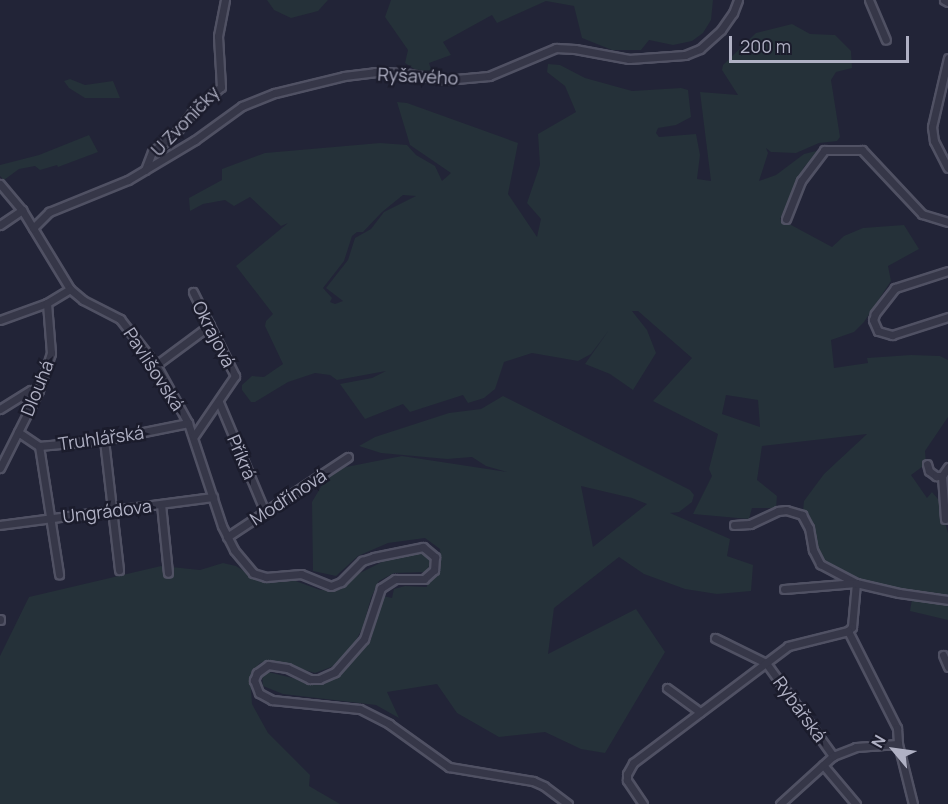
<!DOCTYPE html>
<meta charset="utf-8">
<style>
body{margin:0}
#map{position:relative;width:948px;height:804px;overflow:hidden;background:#222437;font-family:Manrope,sans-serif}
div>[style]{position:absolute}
.green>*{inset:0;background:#253139}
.roads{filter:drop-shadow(2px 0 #505163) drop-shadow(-2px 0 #505163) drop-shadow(0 2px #505163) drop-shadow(0 -2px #505163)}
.minor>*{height:7px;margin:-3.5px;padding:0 3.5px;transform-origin:3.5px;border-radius:3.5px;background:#363748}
span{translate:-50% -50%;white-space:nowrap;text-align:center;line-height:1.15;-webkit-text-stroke:5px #1b1c2c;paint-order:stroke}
.street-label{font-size:18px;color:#b0b1c4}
.north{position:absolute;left:864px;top:720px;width:60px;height:60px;-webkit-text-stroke:4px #1b1c2c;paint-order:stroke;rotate:299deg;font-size:16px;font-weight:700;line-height:24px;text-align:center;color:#b0b1c4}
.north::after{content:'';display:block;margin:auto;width:21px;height:27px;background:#b0b1c4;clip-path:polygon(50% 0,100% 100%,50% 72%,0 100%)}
.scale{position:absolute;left:729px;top:36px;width:180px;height:27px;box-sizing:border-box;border:3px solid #b0b1c4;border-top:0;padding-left:8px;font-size:18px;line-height:21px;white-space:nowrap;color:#b0b1c4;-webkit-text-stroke:4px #1b1c2c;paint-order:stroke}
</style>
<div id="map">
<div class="green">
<div style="clip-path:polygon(267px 0,328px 0,318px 11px,291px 18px,274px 10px)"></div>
<div style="clip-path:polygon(391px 0,713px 0,711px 20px,703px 33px,692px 41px,673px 45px,649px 40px,641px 50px,612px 50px,582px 38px,574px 6px,546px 1px,497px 23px,492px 15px,443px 42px,451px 55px,429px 63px,433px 76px,419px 72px,405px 63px,408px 50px,385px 17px)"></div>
<div style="clip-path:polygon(evenodd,792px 24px,810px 34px,835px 35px,851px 51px,852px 68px,836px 72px,831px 80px,840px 137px,837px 141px,819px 143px,796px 153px,771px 152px,766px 148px,768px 153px,759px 181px,776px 175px,804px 154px,820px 150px,804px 167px,780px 219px,832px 247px,844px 236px,863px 228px,904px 225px,919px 249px,888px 266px,891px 281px,864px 322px,854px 332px,831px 340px,834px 368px,868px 363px,867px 358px,911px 355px,940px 356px,948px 360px,948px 417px,925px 451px,926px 464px,911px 475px,927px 498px,932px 492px,938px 499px,948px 533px,948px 620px,910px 611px,913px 593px,866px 582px,830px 567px,818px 557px,803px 511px,804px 501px,824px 474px,867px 434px,762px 446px,757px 480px,777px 496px,776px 508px,752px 508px,749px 519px,693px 514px,712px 476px,709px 469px,718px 434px,653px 401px,692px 358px,638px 311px,632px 311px,647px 330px,656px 353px,633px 390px,610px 374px,585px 364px,609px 330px,591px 354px,578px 361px,532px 353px,504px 362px,495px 389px,484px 398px,468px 403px,463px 395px,410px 412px,403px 404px,365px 419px,340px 384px,372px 378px,386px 371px,337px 380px,330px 375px,315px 373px,288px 382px,255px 402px,251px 402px,242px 390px,242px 385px,252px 376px,264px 377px,283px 364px,265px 326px,266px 321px,273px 314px,236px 266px,288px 223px,281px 226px,250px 197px,234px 206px,225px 200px,203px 204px,190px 211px,189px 198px,222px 180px,222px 169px,265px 153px,380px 143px,407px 145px,416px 155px,435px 166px,442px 181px,451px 173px,410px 145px,397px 102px,407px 103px,518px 143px,508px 194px,537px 237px,541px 219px,527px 203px,540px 165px,538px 134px,576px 112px,565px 86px,547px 72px,548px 64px,560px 65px,585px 78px,632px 91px,681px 88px,688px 90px,691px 117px,676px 125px,658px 128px,656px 133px,659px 137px,696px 134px,700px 155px,697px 179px,711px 181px,700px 92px,738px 95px,722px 70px,723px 65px,756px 33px,792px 24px,403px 195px,416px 196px,384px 212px,371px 229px,355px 238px,348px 260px,326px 288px,343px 301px,335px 304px,330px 302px,332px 298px,323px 288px,344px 261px,352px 236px,357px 232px,363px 232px,382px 212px,403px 195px,792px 24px,726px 395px,758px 400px,760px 427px,722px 414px,726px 395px)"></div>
<div style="clip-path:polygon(70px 79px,85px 85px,113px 81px,120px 98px,85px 98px,69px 88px,64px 81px)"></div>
<div style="clip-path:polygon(89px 135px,98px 152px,58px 167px,57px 165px,40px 170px,35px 166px,19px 169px,4px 180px,0 176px,0 165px,39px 155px)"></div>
<div style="clip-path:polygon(evenodd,503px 396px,690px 490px,694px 495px,692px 502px,679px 512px,670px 513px,730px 539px,727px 556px,753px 565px,751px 591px,717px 594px,685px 589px,644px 574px,619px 557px,554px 608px,548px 654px,636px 609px,665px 652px,605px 753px,581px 749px,545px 732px,499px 737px,457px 713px,437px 684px,387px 692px,399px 718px,376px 705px,283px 694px,263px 686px,262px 676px,268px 672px,317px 684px,334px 679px,353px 661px,371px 639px,383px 596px,392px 598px,394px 589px,405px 586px,427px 587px,427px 583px,441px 567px,440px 549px,425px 538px,388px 543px,358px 556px,336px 576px,313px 571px,312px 502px,329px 473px,336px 469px,402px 456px,507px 472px,486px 466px,472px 457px,447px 459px,381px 453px,359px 446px,375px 437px,449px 413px,481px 409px,503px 396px,581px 486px,632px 498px,647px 504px,593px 547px,581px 486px)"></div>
<div style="clip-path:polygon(421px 551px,431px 559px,427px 572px,394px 573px,379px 581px,371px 598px,363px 627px,353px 646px,334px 666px,315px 673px,272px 660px,260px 663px,250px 676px,252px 704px,268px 733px,310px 775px,309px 786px,340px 804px,0 804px,0 656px,29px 597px,161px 566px,200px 570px,223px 563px,236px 566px,261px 582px,293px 580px,320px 590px,340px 590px,360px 573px,396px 555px)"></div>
</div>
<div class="roads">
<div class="minor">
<div style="left:869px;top:0;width:43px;rotate:67deg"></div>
<div style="left:944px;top:0;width:4px;rotate:27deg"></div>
<div style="left:948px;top:58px;width:71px;rotate:103.1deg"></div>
<div style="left:932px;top:127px;width:14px;rotate:82deg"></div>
<div style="left:934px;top:141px;width:30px;rotate:63deg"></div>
<div style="left:145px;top:170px;width:19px;rotate:-69deg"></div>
<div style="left:152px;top:152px;width:28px;rotate:-38deg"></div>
<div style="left:174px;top:135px;width:36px;rotate:-51deg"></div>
<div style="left:197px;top:107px;width:31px;rotate:-40deg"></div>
<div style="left:221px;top:87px;width:51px;rotate:-93.4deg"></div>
<div style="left:218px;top:36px;width:37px;rotate:-79deg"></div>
<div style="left:0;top:184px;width:34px;rotate:50deg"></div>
<div style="left:22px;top:210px;width:92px;rotate:58.7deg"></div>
<div style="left:70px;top:289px;width:17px;rotate:40deg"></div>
<div style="left:83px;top:300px;width:42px;rotate:27.2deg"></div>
<div style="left:120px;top:319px;width:58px;rotate:52deg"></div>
<div style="left:156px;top:365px;width:66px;rotate:61.1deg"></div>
<div style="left:188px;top:423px;width:108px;rotate:71.7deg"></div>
<div style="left:222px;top:526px;width:27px;rotate:63deg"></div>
<div style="left:234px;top:550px;width:30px;rotate:50deg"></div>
<div style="left:253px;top:573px;width:14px;rotate:17deg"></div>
<div style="left:266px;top:577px;width:35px;rotate:-5deg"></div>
<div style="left:301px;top:574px;width:32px;rotate:22deg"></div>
<div style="left:331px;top:586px;width:11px;rotate:-22deg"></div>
<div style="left:341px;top:582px;width:30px;rotate:-45deg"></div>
<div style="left:362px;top:561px;width:13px;rotate:-18deg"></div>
<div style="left:374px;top:557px;width:50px;rotate:-11.5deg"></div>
<div style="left:423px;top:547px;width:16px;rotate:40deg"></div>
<div style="left:435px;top:557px;width:13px;rotate:94deg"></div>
<div style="left:434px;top:570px;width:13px;rotate:138deg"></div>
<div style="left:424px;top:579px;width:29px;rotate:180deg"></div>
<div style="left:395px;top:579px;width:17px;rotate:147deg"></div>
<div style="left:381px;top:588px;width:54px;rotate:108.4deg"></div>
<div style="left:364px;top:639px;width:44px;rotate:131.3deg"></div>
<div style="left:335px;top:672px;width:17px;rotate:156deg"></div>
<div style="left:319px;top:679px;width:9px;rotate:180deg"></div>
<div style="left:310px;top:679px;width:25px;rotate:-154deg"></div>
<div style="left:287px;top:668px;width:19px;rotate:-171deg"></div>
<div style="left:268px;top:665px;width:14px;rotate:144deg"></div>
<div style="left:257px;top:673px;width:8px;rotate:113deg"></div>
<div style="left:254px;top:680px;width:14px;rotate:69deg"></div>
<div style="left:259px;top:693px;width:15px;rotate:28deg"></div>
<div style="left:272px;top:700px;width:88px;rotate:5.8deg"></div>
<div style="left:360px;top:709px;width:33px;rotate:27deg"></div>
<div style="left:389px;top:724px;width:74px;rotate:35.6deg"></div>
<div style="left:449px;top:767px;width:85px;rotate:9.5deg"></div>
<div style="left:533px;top:781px;width:12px;rotate:24deg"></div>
<div style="left:544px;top:786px;width:30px;rotate:37deg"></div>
<div style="left:786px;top:219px;width:41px;rotate:-68.5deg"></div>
<div style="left:801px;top:181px;width:39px;rotate:-53deg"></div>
<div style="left:824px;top:150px;width:38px"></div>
<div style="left:862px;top:150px;width:88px;rotate:46.8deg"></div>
<div style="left:922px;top:214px;width:27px;rotate:17deg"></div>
<div style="left:0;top:225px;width:27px;rotate:-34deg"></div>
<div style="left:33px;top:228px;width:23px;rotate:-45deg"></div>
<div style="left:49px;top:212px;width:85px;rotate:-22.1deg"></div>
<div style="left:128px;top:180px;width:78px;rotate:-30.8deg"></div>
<div style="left:195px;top:140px;width:58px;rotate:-35.9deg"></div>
<div style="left:242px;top:106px;width:35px;rotate:-22deg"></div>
<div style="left:275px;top:93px;width:71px;rotate:-13.8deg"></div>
<div style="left:344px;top:76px;width:31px;rotate:-7deg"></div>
<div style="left:375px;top:72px;width:29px;rotate:2deg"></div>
<div style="left:404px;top:73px;width:42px;rotate:9.7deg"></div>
<div style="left:445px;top:80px;width:44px;rotate:-5.2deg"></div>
<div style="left:489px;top:76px;width:73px;rotate:-22.7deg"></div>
<div style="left:556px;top:48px;width:19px;rotate:3deg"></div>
<div style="left:575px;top:49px;width:55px;rotate:10.5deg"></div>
<div style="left:629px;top:59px;width:56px;rotate:-4.1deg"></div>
<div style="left:685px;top:55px;width:16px;rotate:-22deg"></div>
<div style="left:700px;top:49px;width:28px;rotate:-42deg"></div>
<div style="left:721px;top:30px;width:21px;rotate:-55deg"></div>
<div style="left:733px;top:13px;width:14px;rotate:-69deg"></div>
<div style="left:948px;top:271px;width:56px;rotate:162.2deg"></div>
<div style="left:895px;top:288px;width:33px;rotate:128deg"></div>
<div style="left:875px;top:314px;width:6px;rotate:108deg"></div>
<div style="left:873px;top:320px;width:12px;rotate:66deg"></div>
<div style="left:878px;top:331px;width:15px;rotate:16deg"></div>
<div style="left:892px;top:335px;width:59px;rotate:-17.8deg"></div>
<div style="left:193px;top:292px;width:94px;rotate:63.4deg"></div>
<div style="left:235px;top:376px;width:73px;rotate:124.3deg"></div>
<div style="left:0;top:320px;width:50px;rotate:-19.9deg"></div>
<div style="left:47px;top:303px;width:27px;rotate:-31deg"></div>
<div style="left:156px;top:365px;width:67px;rotate:-36.5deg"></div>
<div style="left:219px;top:402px;width:119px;rotate:67.3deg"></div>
<div style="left:0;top:409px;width:36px;rotate:-32deg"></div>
<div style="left:31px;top:390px;width:8px"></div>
<div style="left:18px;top:432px;width:25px;rotate:34deg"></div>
<div style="left:39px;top:446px;width:65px;rotate:-5.3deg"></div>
<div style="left:104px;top:440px;width:86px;rotate:-11.4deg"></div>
<div style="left:104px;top:440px;width:131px;rotate:83.4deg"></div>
<div style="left:39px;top:446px;width:130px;rotate:81.1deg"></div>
<div style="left:927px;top:464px;width:7px;rotate:74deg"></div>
<div style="left:929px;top:471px;width:9px;rotate:36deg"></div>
<div style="left:936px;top:476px;width:6px"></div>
<div style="left:942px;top:476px;width:11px;rotate:-56deg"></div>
<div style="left:0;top:468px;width:87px;rotate:-63.4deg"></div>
<div style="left:39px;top:390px;width:39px;rotate:-72deg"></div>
<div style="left:51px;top:353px;width:50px;rotate:-94.6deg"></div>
<div style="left:942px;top:476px;width:43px;rotate:86deg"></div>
<div style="left:161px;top:504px;width:69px;rotate:84.2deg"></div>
<div style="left:0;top:525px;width:215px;rotate:-7.5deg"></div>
<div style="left:734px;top:525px;width:16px;rotate:-4deg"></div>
<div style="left:750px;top:524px;width:31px;rotate:-25deg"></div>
<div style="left:778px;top:511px;width:8px;rotate:-7deg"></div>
<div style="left:786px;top:510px;width:17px;rotate:17deg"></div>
<div style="left:802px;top:515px;width:15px;rotate:62deg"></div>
<div style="left:809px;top:528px;width:22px;rotate:80deg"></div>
<div style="left:813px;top:550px;width:16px;rotate:63deg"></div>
<div style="left:820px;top:564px;width:41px;rotate:27.8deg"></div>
<div style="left:856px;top:583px;width:44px;rotate:95.2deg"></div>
<div style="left:852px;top:627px;width:6px;rotate:135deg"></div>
<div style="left:227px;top:537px;width:145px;rotate:-33.5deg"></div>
<div style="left:784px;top:589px;width:72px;rotate:-4.8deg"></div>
<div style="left:856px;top:583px;width:44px;rotate:13.1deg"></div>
<div style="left:899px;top:593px;width:49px;rotate:8.1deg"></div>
<div style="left:0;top:619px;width:1px;rotate:90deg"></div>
<div style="left:848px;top:631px;width:109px;rotate:63.2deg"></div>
<div style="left:897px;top:728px;width:16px;rotate:86deg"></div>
<div style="left:898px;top:744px;width:62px;rotate:76deg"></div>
<div style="left:715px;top:638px;width:57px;rotate:26.1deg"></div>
<div style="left:766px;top:663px;width:115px;rotate:54.2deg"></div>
<div style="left:943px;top:655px;width:13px;rotate:67deg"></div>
<div style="left:667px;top:688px;width:41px;rotate:36deg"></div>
<div style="left:823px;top:765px;width:51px;rotate:49.8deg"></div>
<div style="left:643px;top:804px;width:29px;rotate:-124deg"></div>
<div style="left:627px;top:780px;width:6px;rotate:-90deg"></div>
<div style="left:627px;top:774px;width:13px;rotate:-61deg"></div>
<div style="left:633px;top:763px;width:194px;rotate:-37deg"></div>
<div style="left:788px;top:646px;width:62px;rotate:-14deg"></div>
<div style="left:780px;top:804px;width:72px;rotate:-42.2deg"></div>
<div style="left:833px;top:756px;width:25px;rotate:-21deg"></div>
<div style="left:856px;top:747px;width:42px;rotate:-4.1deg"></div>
</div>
</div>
<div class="street-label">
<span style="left:418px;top:76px;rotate:3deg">Ryšavého</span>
<span style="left:185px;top:121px;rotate:-46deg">U Zvoničky</span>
<span style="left:214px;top:334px;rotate:63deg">Okrajová</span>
<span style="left:154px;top:369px;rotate:57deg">Pavlišovská</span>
<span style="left:37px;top:388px;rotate:-68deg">Dlouhá</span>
<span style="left:101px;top:438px;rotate:-8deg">Truhlářská</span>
<span style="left:242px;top:457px;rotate:67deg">Příkrá</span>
<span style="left:288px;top:497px;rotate:-33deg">Modřínová</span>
<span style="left:107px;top:511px;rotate:-7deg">Ungrádova</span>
<span style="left:800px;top:709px;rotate:54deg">Rybářská</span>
</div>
<div class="north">N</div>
<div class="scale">200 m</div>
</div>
